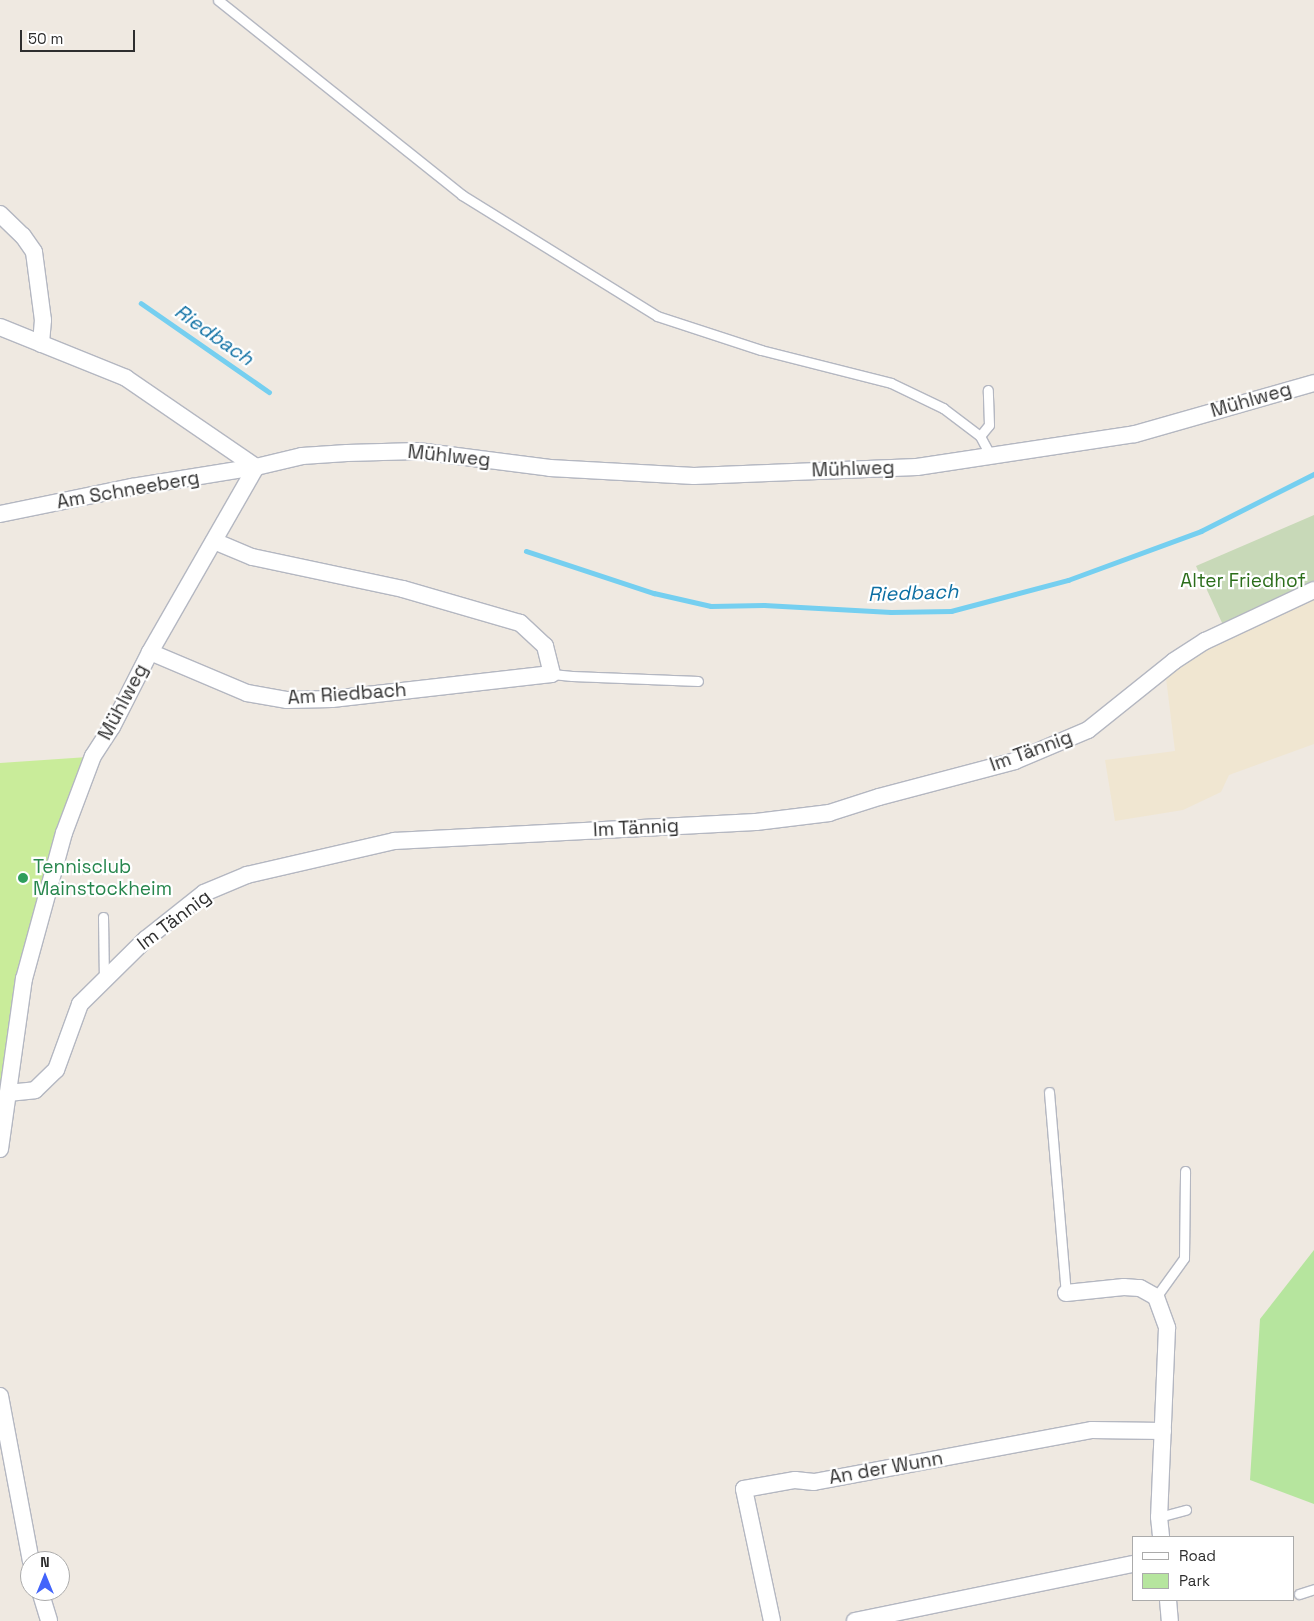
<!DOCTYPE html>
<meta charset="utf-8">
<style>
body{margin:0}
#map{position:relative;width:1314px;height:1621px;overflow:hidden;background:#efe9e1;font-family:"Space Grotesk",sans-serif}
div>[style]{position:absolute}
.education>*{inset:0;background:#f0e6d1}
.green>*{inset:0;background:#b6e59e}
.cemetery>*{inset:0;background:#c8d9b8}
.pitch>*{inset:0;background:#c9ec9a}
.stream>*{height:4.5px;margin:-2.25px;padding:0 2.25px;transform-origin:2.25px;border-radius:2.25px;background:#75cff0}
.roads{filter:drop-shadow(1px 0 #b4b7c1) drop-shadow(-1px 0 #b4b7c1) drop-shadow(0 1px #b4b7c1) drop-shadow(0 -1px #b4b7c1)}
.service>*{height:9px;margin:-4.5px;padding:0 4.5px;transform-origin:4.5px;border-radius:4.5px;background:#fff}
.minor>*{height:16px;margin:-8px;padding:0 8px;transform-origin:8px;border-radius:8px;background:#fff}
.dots>*{width:14px;height:14px;translate:-50% -50%;box-sizing:border-box;border:2px solid #fff;border-radius:50%}
span{translate:-50% -50%;white-space:nowrap;text-align:center;line-height:1.15;-webkit-text-stroke:4.5px #fff;paint-order:stroke}
.street-label{font-size:19px;color:#2e2e2e}
.park-label{font-size:19px;color:#2c6e1b}
.leisure-label{font-size:19px;color:#27864d}
.left{translate:0 -50%;text-align:left}
.water-label{font-size:20px;color:#0d6fa3;font-style:italic}
.legend{position:absolute;left:1132px;top:1536px;width:162px;height:65px;box-sizing:border-box;background:#fff;border:1px solid #ababab;margin:0;padding:6px 9px;list-style:none;font-size:15px;color:#2e2e2e}
.legend li{display:flex;align-items:center;gap:10px;height:25px}
.legend b{width:25px;border:1px solid #ababab}
.north{position:absolute;left:20px;top:1551px;width:50px;height:50px;box-sizing:border-box;background:#fff;border:1px solid #ababab;border-radius:50%;rotate:0deg;font-size:14px;font-weight:700;line-height:20px;text-align:center;color:#2e2e2e}
.north::after{content:'';display:block;margin:auto;width:18px;height:22px;background:#4264fb;clip-path:polygon(50% 0,100% 100%,50% 72%,0 100%)}
.scale{position:absolute;left:20px;top:30px;width:115px;height:22px;box-sizing:border-box;border:2px solid #2e2e2e;border-top:0;padding-left:6px;font-size:15px;line-height:18px;white-space:nowrap;color:#2e2e2e;-webkit-text-stroke:4px #fff;paint-order:stroke}
</style>
<div id="map">
<div class="education">
<div style="clip-path:polygon(1314px 599px,1314px 744px,1229px 775px,1221px 792px,1183px 810px,1115px 821px,1105px 760px,1175px 751px,1166px 678px,1176px 667px,1204px 650px)"></div>
</div>
<div class="green">
<div style="clip-path:polygon(1314px 1250px,1314px 1504px,1250px 1480px,1260px 1319px)"></div>
</div>
<div class="cemetery">
<div style="clip-path:polygon(1314px 515px,1314px 584px,1223px 625px,1196px 566px)"></div>
</div>
<div class="pitch">
<div style="clip-path:polygon(88px 757px,0 1093px,0 763px)"></div>
</div>
<div class="stream">
<div style="left:141px;top:303px;width:156px;rotate:34.8deg"></div>
<div style="left:526px;top:551px;width:135px;rotate:18.2deg"></div>
<div style="left:654px;top:593px;width:58px;rotate:12.8deg"></div>
<div style="left:711px;top:606px;width:53px;rotate:-1.1deg"></div>
<div style="left:764px;top:605px;width:127px;rotate:3.2deg"></div>
<div style="left:891px;top:612px;width:60px;rotate:-1deg"></div>
<div style="left:951px;top:611px;width:121px;rotate:-14.8deg"></div>
<div style="left:1068px;top:580px;width:142px;rotate:-20.2deg"></div>
<div style="left:1201px;top:531px;width:127px;rotate:-26.8deg"></div>
</div>
<div class="roads">
<div class="service">
<div style="left:218px;top:0;width:312px;rotate:38.6deg"></div>
<div style="left:462px;top:195px;width:229px;rotate:31.8deg"></div>
<div style="left:657px;top:316px;width:109px;rotate:18.1deg"></div>
<div style="left:761px;top:350px;width:134px;rotate:14.2deg"></div>
<div style="left:891px;top:383px;width:58px;rotate:25.7deg"></div>
<div style="left:943px;top:408px;width:46px;rotate:37.1deg"></div>
<div style="left:980px;top:436px;width:24px;rotate:62deg"></div>
<div style="left:980px;top:436px;width:14px;rotate:-51deg"></div>
<div style="left:989px;top:425px;width:35px;rotate:-92deg"></div>
<div style="left:552px;top:674px;width:20px;rotate:6deg"></div>
<div style="left:572px;top:676px;width:126px;rotate:2.3deg"></div>
<div style="left:103px;top:917px;width:62px;rotate:89.1deg"></div>
<div style="left:1049px;top:1092px;width:202px;rotate:85.2deg"></div>
<div style="left:1156px;top:1297px;width:48px;rotate:-54.3deg"></div>
<div style="left:1184px;top:1258px;width:87px;rotate:-89.3deg"></div>
<div style="left:1159px;top:1517px;width:28px;rotate:-15deg"></div>
<div style="left:1299px;top:1594px;width:16px;rotate:-18deg"></div>
</div>
<div class="minor">
<div style="left:0;top:214px;width:32px;rotate:44deg"></div>
<div style="left:23px;top:236px;width:19px;rotate:55deg"></div>
<div style="left:34px;top:252px;width:69px;rotate:82.5deg"></div>
<div style="left:43px;top:320px;width:24px;rotate:95deg"></div>
<div style="left:0;top:327px;width:136px;rotate:22deg"></div>
<div style="left:126px;top:378px;width:158px;rotate:34.4deg"></div>
<div style="left:0;top:514px;width:135px;rotate:-11.6deg"></div>
<div style="left:132px;top:487px;width:126px;rotate:-9.2deg"></div>
<div style="left:256px;top:467px;width:47px;rotate:-13.4deg"></div>
<div style="left:302px;top:456px;width:45px;rotate:-3.8deg"></div>
<div style="left:347px;top:453px;width:71px;rotate:-1.6deg"></div>
<div style="left:418px;top:451px;width:133px;rotate:7.3deg"></div>
<div style="left:550px;top:468px;width:144px;rotate:3.2deg"></div>
<div style="left:694px;top:476px;width:223px;rotate:-2.3deg"></div>
<div style="left:917px;top:467px;width:220px;rotate:-8.6deg"></div>
<div style="left:1135px;top:434px;width:186px;rotate:-15.9deg"></div>
<div style="left:150px;top:652px;width:105px;rotate:22.9deg"></div>
<div style="left:247px;top:693px;width:41px;rotate:9.9deg"></div>
<div style="left:287px;top:700px;width:45px;rotate:-1.3deg"></div>
<div style="left:332px;top:699px;width:221px;rotate:-6.5deg"></div>
<div style="left:552px;top:674px;width:29px;rotate:-104deg"></div>
<div style="left:545px;top:646px;width:34px;rotate:-137deg"></div>
<div style="left:520px;top:623px;width:122px;rotate:-163.8deg"></div>
<div style="left:403px;top:589px;width:154px;rotate:-168deg"></div>
<div style="left:252px;top:557px;width:41px;rotate:-157.2deg"></div>
<div style="left:8px;top:1093px;width:27px;rotate:-6deg"></div>
<div style="left:35px;top:1090px;width:29px;rotate:-44deg"></div>
<div style="left:56px;top:1070px;width:70px;rotate:-70deg"></div>
<div style="left:80px;top:1004px;width:93px;rotate:-44.6deg"></div>
<div style="left:146px;top:939px;width:74px;rotate:-38.4deg"></div>
<div style="left:204px;top:893px;width:47px;rotate:-22.7deg"></div>
<div style="left:247px;top:875px;width:151px;rotate:-13deg"></div>
<div style="left:394px;top:841px;width:362px;rotate:-3deg"></div>
<div style="left:756px;top:822px;width:74px;rotate:-7deg"></div>
<div style="left:829px;top:813px;width:52px;rotate:-17.7deg"></div>
<div style="left:879px;top:797px;width:141px;rotate:-14.8deg"></div>
<div style="left:1015px;top:761px;width:79px;rotate:-23deg"></div>
<div style="left:1088px;top:730px;width:110px;rotate:-38.7deg"></div>
<div style="left:1174px;top:661px;width:37px;rotate:-33deg"></div>
<div style="left:1205px;top:641px;width:120px;rotate:-25.1deg"></div>
<div style="left:0;top:1149px;width:172px;rotate:-82deg"></div>
<div style="left:24px;top:979px;width:151px;rotate:-74.7deg"></div>
<div style="left:64px;top:833px;width:82px;rotate:-69.4deg"></div>
<div style="left:93px;top:756px;width:35px;rotate:-57deg"></div>
<div style="left:112px;top:727px;width:84px;rotate:-63.1deg"></div>
<div style="left:150px;top:652px;width:213px;rotate:-60.2deg"></div>
<div style="left:1066px;top:1293px;width:58px;rotate:-5.9deg"></div>
<div style="left:1124px;top:1287px;width:16px;rotate:4deg"></div>
<div style="left:1140px;top:1288px;width:18px;rotate:29deg"></div>
<div style="left:1156px;top:1297px;width:33px;rotate:70deg"></div>
<div style="left:1167px;top:1328px;width:189px;rotate:92.4deg"></div>
<div style="left:1159px;top:1517px;width:20px;rotate:84deg"></div>
<div style="left:0;top:1396px;width:168px;rotate:79.4deg"></div>
<div style="left:40px;top:1591px;width:31px;rotate:73deg"></div>
<div style="left:1168px;top:1600px;width:21px;rotate:85deg"></div>
<div style="left:772px;top:1621px;width:135px;rotate:-102deg"></div>
<div style="left:744px;top:1489px;width:52px;rotate:-10deg"></div>
<div style="left:795px;top:1480px;width:19px;rotate:6deg"></div>
<div style="left:814px;top:1482px;width:283px;rotate:-10.6deg"></div>
<div style="left:1092px;top:1430px;width:71px;rotate:0.8deg"></div>
<div style="left:855px;top:1621px;width:284px;rotate:-11.6deg"></div>
</div>
</div>
<div class="dots">
<div style="left:23px;top:878px;background:#2e9e5b"></div>
</div>
<div class="street-label">
<span style="left:1251px;top:400px;rotate:-16deg">Mühlweg</span>
<span style="left:449px;top:456px;rotate:6deg">Mühlweg</span>
<span style="left:853px;top:469px;rotate:-2deg">Mühlweg</span>
<span style="left:128px;top:490px;rotate:-10deg">Am Schneeberg</span>
<span style="left:347px;top:694px;rotate:-4deg">Am Riedbach</span>
<span style="left:123px;top:702px;rotate:-62deg">Mühlweg</span>
<span style="left:1031px;top:751px;rotate:-20deg">Im Tännig</span>
<span style="left:636px;top:828px;rotate:-3deg">Im Tännig</span>
<span style="left:174px;top:920px;rotate:-37deg">Im Tännig</span>
<span style="left:886px;top:1468px;rotate:-10deg">An der Wunn</span>
</div>
<div class="park-label">
<span style="left:1243px;top:581px">Alter Friedhof</span>
</div>
<div class="leisure-label">
<span class="left" style="left:33px;top:878px">Tennisclub<br>Mainstockheim</span>
</div>
<div class="water-label">
<span style="left:214px;top:335px;rotate:35deg">Riedbach</span>
<span style="left:913px;top:593px;rotate:-2deg">Riedbach</span>
</div>
<ul class="legend">
<li><b style="height:6px;background:#fff"></b>Road</li>
<li><b style="height:14px;background:#b6e59e"></b>Park</li>
</ul>
<div class="north">N</div>
<div class="scale">50 m</div>
</div>
